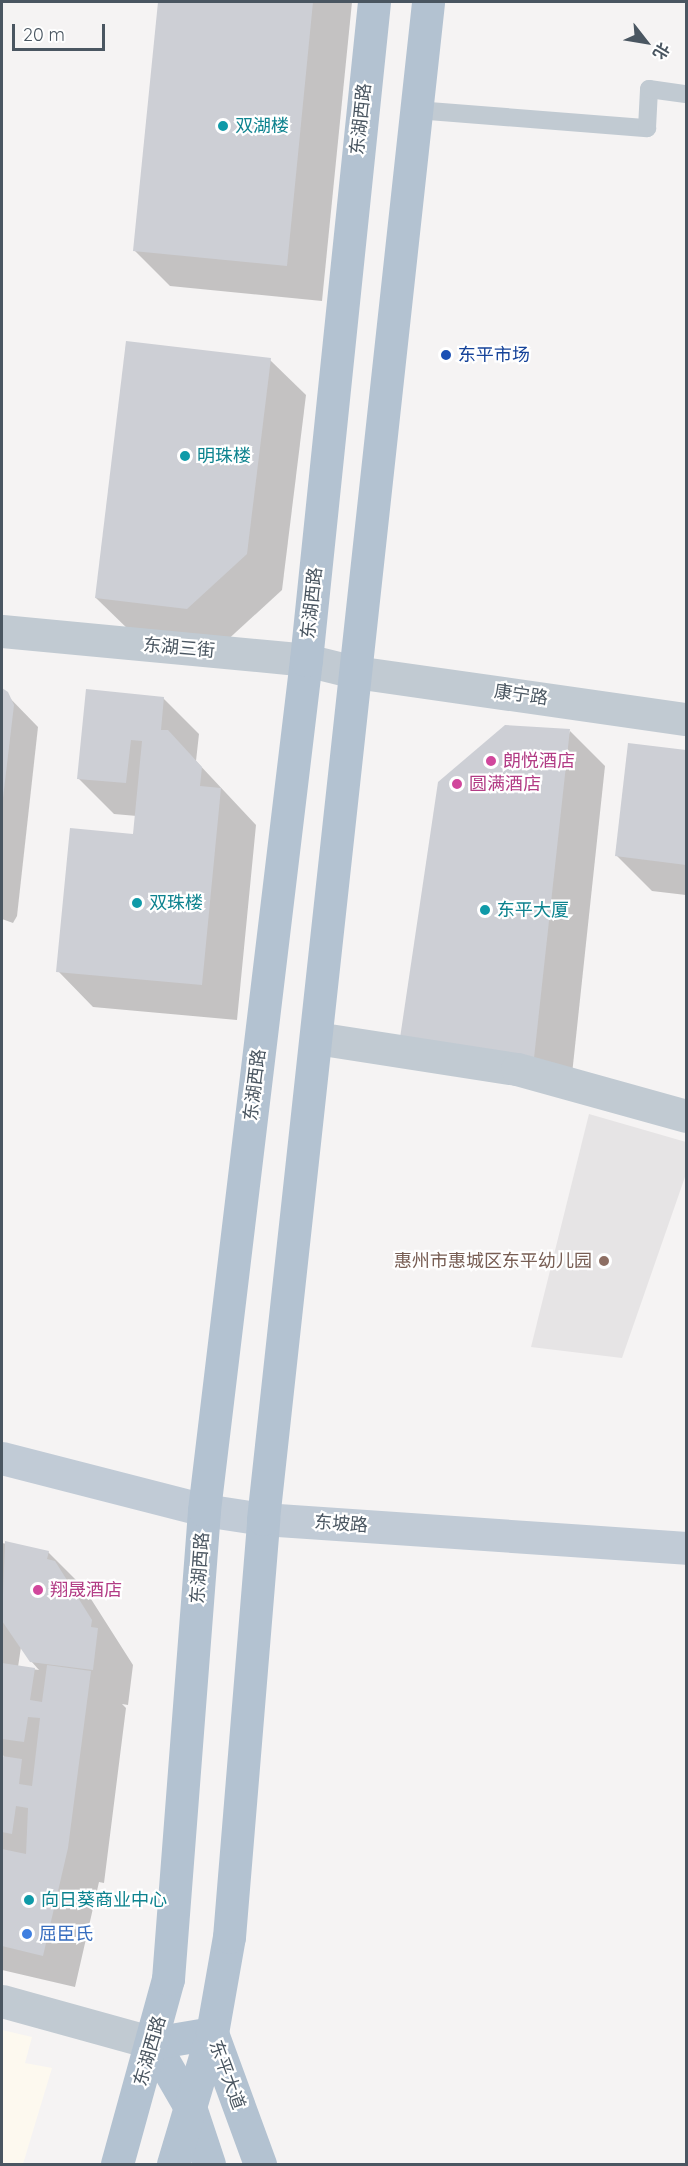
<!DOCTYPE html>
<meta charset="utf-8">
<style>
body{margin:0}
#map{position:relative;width:688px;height:2166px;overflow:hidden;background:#f5f3f3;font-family:Quicksand,"Noto Sans SC",sans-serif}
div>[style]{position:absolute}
.commercial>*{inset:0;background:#fdf9ef}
.education>*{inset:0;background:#e6e4e5}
.shadow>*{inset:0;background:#0003}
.building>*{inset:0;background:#cdcfd5}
.lane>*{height:18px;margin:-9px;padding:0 9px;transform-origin:9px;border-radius:9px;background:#c1cad2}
.street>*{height:33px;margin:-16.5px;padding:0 16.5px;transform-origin:16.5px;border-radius:16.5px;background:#c1cad2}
.secondary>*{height:33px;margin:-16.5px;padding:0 16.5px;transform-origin:16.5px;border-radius:16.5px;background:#c1cbd6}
.primary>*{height:33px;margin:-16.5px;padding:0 16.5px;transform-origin:16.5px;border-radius:16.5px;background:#b3c2d1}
.dots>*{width:16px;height:16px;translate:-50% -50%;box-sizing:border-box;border:3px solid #fff;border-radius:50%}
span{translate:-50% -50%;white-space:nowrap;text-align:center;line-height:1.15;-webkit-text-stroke:4.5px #fff;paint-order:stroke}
.street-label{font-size:18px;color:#4a5661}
.culture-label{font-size:18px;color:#0d838f}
.left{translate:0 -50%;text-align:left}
.transit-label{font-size:18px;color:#164399}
.hotel-label{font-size:18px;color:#b23c85}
.education-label{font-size:18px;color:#785e54}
.right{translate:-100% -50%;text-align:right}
.shop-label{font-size:18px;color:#366cbe}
.frame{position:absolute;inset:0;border:3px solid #4a5661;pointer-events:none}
.north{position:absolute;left:616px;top:12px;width:60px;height:60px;-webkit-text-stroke:4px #fff;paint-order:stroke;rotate:121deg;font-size:16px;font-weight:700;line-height:24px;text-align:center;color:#4a5661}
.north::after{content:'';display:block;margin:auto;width:21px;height:27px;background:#4a5661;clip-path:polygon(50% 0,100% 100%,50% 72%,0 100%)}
.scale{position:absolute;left:12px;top:24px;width:93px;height:27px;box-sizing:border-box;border:3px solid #4a5661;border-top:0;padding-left:8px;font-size:18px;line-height:21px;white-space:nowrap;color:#4a5661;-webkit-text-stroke:4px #fff;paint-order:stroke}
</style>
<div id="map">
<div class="commercial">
<div style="clip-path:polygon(2px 2030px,32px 2037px,25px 2063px,52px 2068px,23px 2164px,2px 2164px)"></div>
</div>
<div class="education">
<div style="clip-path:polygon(589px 1114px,686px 1142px,686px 1174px,622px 1358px,531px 1347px)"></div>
</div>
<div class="shadow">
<div style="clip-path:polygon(160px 2px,352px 2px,322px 301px,170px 286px,135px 251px)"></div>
<div style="clip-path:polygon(270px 360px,306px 395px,282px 590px,223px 644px,132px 633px,96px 598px)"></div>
<div style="clip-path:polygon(2px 690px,38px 727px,17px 916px,13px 923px,2px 919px)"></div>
<div style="clip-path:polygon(163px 698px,199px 734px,196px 761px,256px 825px,237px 1020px,93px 1007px,58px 971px,135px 836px,137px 816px,114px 814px,78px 778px)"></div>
<div style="clip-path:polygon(570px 731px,605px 766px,570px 1093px,437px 1073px)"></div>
<div style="clip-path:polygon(630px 745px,686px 752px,686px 895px,652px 891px,617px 856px)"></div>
<div style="clip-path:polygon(evenodd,2px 1543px,48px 1552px,84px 1588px,133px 1665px,128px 1705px,122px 1704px,126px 1708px,104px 1883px,99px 1882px,75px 1987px,2px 1970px,2px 1757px,5px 1758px,2px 1754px,2px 1543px,21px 1647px,31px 1661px,39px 1670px,18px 1667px,21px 1647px)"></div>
</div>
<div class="building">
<div style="clip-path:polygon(158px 2px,313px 2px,287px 266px,133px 251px)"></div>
<div style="clip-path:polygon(126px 341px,271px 358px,247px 554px,187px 609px,95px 598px)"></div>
<div style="clip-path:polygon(2px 688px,8px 692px,14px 705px,3px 798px)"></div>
<div style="clip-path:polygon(86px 689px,164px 697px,161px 730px,168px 730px,202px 767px,200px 786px,221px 788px,202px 985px,56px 972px,70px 828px,133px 834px,142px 741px,131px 740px,126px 783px,77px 779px)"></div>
<div style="clip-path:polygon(505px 725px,570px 729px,534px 1058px,400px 1038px,438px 782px)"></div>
<div style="clip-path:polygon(628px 743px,686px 750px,686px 865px,615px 856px)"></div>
<div style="clip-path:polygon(5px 1541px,49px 1551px,47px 1559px,55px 1561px,92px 1620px,91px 1627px,98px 1628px,93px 1670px,30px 1662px,2px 1621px)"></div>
<div style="clip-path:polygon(2px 1663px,35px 1668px,30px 1700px,42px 1702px,47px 1665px,91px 1671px,68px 1848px,43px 1956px,2px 1946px,2px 1849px,26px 1854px,28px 1808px,16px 1806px,12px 1834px,2px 1832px,2px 1756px,22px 1759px,19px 1784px,32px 1786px,40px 1718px,28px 1717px,24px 1742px,2px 1739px)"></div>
</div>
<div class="lane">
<div style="left:416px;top:110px;width:232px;rotate:4.5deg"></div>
<div style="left:647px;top:128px;width:39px;rotate:-87deg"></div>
<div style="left:649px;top:89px;width:37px;rotate:8deg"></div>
</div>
<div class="street">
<div style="left:2px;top:631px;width:305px;rotate:5.4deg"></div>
<div style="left:306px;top:660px;width:50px;rotate:13.8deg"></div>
<div style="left:355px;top:672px;width:334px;rotate:8.1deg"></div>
<div style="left:316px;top:1038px;width:203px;rotate:8.8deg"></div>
<div style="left:517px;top:1069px;width:175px;rotate:15.5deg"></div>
<div style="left:2px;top:2001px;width:157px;rotate:15.5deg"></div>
</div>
<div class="secondary">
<div style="left:2px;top:1458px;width:209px;rotate:14.4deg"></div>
<div style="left:204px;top:1510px;width:60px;rotate:8.7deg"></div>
<div style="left:263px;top:1519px;width:424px;rotate:3.9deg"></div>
</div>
<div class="primary">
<div style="left:212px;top:2033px;width:140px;rotate:69.9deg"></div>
<div style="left:153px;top:2043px;width:74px;rotate:60deg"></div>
<div style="left:190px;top:2107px;width:60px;rotate:71.6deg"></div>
<div style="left:153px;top:2043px;width:60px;rotate:-9.6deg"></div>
<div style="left:117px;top:2164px;width:192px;rotate:-74.6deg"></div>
<div style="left:168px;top:1979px;width:470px;rotate:-85.6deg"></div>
<div style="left:204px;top:1510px;width:856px;rotate:-83.16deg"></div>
<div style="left:306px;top:660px;width:662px;rotate:-84.1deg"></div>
<div style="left:173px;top:2164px;width:137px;rotate:-73.4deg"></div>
<div style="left:212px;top:2033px;width:97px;rotate:-80deg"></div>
<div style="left:229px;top:1937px;width:419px;rotate:-85.3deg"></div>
<div style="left:263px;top:1519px;width:1526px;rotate:-83.79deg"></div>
</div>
<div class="dots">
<div style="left:223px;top:126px;background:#0f9aa8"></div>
<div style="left:446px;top:355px;background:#1a4fb4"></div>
<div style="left:185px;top:456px;background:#0f9aa8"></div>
<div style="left:491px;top:761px;background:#d1479c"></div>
<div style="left:457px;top:784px;background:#d1479c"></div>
<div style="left:137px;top:903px;background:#0f9aa8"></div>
<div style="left:485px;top:910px;background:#0f9aa8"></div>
<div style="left:604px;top:1261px;background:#8d6e63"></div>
<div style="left:38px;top:1590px;background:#d1479c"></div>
<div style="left:29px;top:1900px;background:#0f9aa8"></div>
<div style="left:27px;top:1934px;background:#3f7fe0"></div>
</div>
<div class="street-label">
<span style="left:361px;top:119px;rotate:-84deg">东湖西路</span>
<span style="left:312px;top:603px;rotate:-84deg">东湖西路</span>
<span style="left:179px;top:648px;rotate:5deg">东湖三街</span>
<span style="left:521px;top:695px;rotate:8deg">康宁路</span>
<span style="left:255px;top:1085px;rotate:-83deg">东湖西路</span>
<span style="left:341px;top:1524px;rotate:4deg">东坡路</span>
<span style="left:200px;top:1568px;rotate:-86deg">东湖西路</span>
<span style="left:150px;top:2051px;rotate:-74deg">东湖西路</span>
<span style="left:227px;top:2075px;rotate:70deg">东平大道</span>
</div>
<div class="culture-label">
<span class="left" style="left:235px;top:126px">双湖楼</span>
<span class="left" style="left:197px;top:456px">明珠楼</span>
<span class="left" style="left:149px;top:903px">双珠楼</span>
<span class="left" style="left:497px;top:910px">东平大厦</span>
<span class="left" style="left:41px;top:1900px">向日葵商业中心</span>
</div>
<div class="transit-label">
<span class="left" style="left:458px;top:355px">东平市场</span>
</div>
<div class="hotel-label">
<span class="left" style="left:503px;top:761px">朗悦酒店</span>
<span class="left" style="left:469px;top:784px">圆满酒店</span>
<span class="left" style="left:50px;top:1590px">翔晟酒店</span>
</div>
<div class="education-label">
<span class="right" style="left:592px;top:1261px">惠州市惠城区东平幼儿园</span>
</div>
<div class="shop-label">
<span class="left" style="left:39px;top:1934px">屈臣氏</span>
</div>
<div class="frame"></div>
<div class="north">北</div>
<div class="scale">20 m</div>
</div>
